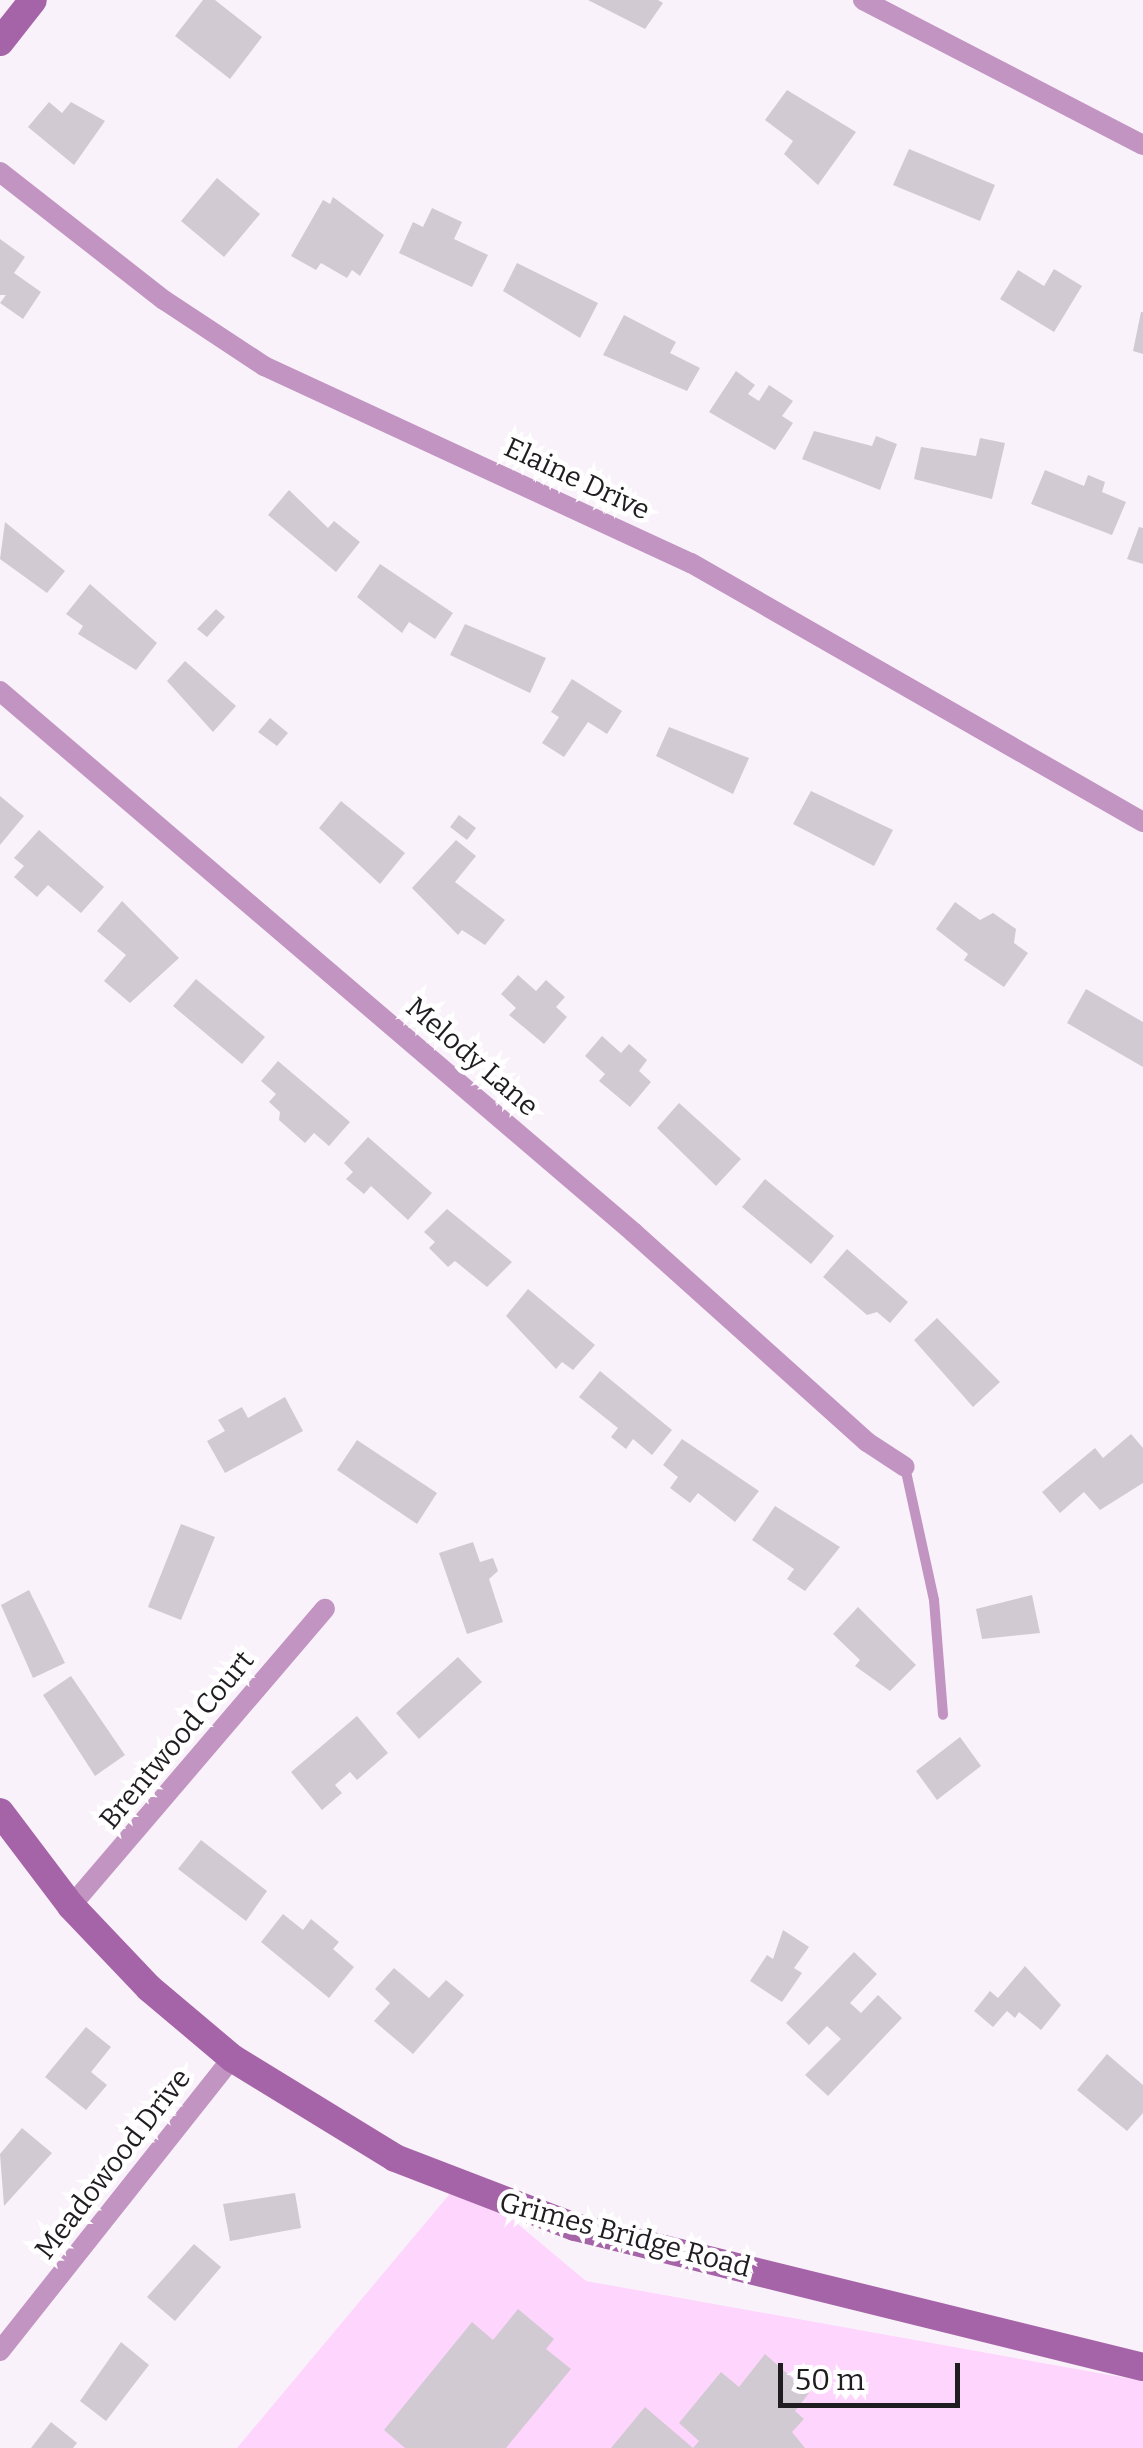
<!DOCTYPE html>
<style>
body{margin:0}
#map{position:relative;width:1143px;height:2448px;overflow:hidden;background:#faf2fa;font-family:Bitter,serif}
div>[style]{position:absolute}
.green>*{inset:0;background:#fed5fd}
.building>*{inset:0;background:#d2cad2}
.lane>*{height:10px;margin:-5px;padding:0 5px;transform-origin:5px;border-radius:5px;background:#c294c2}
.street>*{height:20px;margin:-10px;padding:0 10px;transform-origin:10px;border-radius:10px;background:#c294c2}
.secondary>*{height:28px;margin:-14px;padding:0 14px;transform-origin:14px;border-radius:14px;background:#a664a8}
span{translate:-50% -50%;white-space:nowrap;text-align:center;line-height:1.15;-webkit-text-stroke:9px #fff;paint-order:stroke}
.street-label{font-size:28px;color:#201d20}
.scale{position:absolute;left:778px;top:2363px;width:182px;height:45px;box-sizing:border-box;border:5px solid #201d20;border-top:0;padding-left:12px;font-size:30px;line-height:35px;white-space:nowrap;color:#201d20;-webkit-text-stroke:8px #fff;paint-order:stroke}
</style>
<div id="map">
<div class="green">
<div style="clip-path:polygon(463px 2178px,586px 2281px,1143px 2381px,1143px 2448px,237px 2448px)"></div>
</div>
<div class="building">
<div style="clip-path:polygon(203px 0,215px 0,262px 37px,230px 79px,175px 36px)"></div>
<div style="clip-path:polygon(588px 0,658px 0,663px 3px,645px 29px)"></div>
<div style="clip-path:polygon(787px 90px,856px 132px,818px 185px,784px 154px,793px 141px,765px 120px)"></div>
<div style="clip-path:polygon(49px 102px,62px 113px,71px 102px,105px 121px,74px 165px,28px 127px)"></div>
<div style="clip-path:polygon(909px 149px,995px 185px,980px 221px,893px 185px)"></div>
<div style="clip-path:polygon(217px 178px,260px 214px,224px 257px,181px 221px)"></div>
<div style="clip-path:polygon(333px 197px,384px 235px,360px 276px,352px 270px,347px 278px,321px 263px,316px 270px,291px 256px,323px 200px,330px 204px)"></div>
<div style="clip-path:polygon(432px 208px,462px 222px,454px 239px,488px 255px,472px 287px,399px 253px,413px 222px,423px 227px)"></div>
<div style="clip-path:polygon(0 239px,25px 257px,14px 273px,41px 292px,23px 319px,0 303px,6px 295px,0 295px)"></div>
<div style="clip-path:polygon(517px 263px,598px 303px,580px 338px,503px 291px)"></div>
<div style="clip-path:polygon(1054px 269px,1082px 286px,1054px 332px,1000px 299px,1018px 270px,1044px 286px)"></div>
<div style="clip-path:polygon(1141px 312px,1143px 312px,1143px 354px,1133px 351px)"></div>
<div style="clip-path:polygon(624px 315px,676px 342px,670px 353px,700px 368px,687px 391px,603px 355px)"></div>
<div style="clip-path:polygon(736px 371px,755px 385px,748px 394px,759px 401px,769px 385px,793px 401px,782px 416px,793px 423px,775px 450px,709px 412px)"></div>
<div style="clip-path:polygon(814px 431px,872px 446px,876px 436px,897px 444px,880px 490px,802px 459px)"></div>
<div style="clip-path:polygon(980px 438px,1005px 443px,992px 499px,914px 479px,921px 447px,976px 456px)"></div>
<div style="clip-path:polygon(1045px 470px,1084px 486px,1088px 475px,1105px 482px,1102px 492px,1126px 502px,1112px 535px,1031px 504px)"></div>
<div style="clip-path:polygon(289px 490px,328px 528px,334px 521px,360px 542px,336px 572px,268px 515px)"></div>
<div style="clip-path:polygon(5px 522px,65px 571px,47px 593px,0 559px)"></div>
<div style="clip-path:polygon(1139px 527px,1143px 528px,1143px 564px,1127px 559px)"></div>
<div style="clip-path:polygon(380px 564px,453px 613px,435px 639px,409px 622px,402px 633px,357px 597px)"></div>
<div style="clip-path:polygon(90px 584px,157px 643px,136px 670px,78px 634px,83px 626px,66px 614px)"></div>
<div style="clip-path:polygon(216px 609px,225px 617px,207px 637px,197px 629px)"></div>
<div style="clip-path:polygon(465px 624px,546px 658px,530px 693px,450px 655px)"></div>
<div style="clip-path:polygon(185px 661px,236px 706px,213px 732px,167px 681px)"></div>
<div style="clip-path:polygon(572px 679px,622px 711px,607px 734px,588px 722px,564px 757px,542px 743px,559px 717px,551px 712px)"></div>
<div style="clip-path:polygon(270px 718px,288px 733px,277px 746px,258px 732px)"></div>
<div style="clip-path:polygon(669px 727px,749px 758px,733px 794px,656px 756px)"></div>
<div style="clip-path:polygon(811px 791px,893px 830px,874px 866px,793px 824px)"></div>
<div style="clip-path:polygon(0 796px,24px 816px,0 845px)"></div>
<div style="clip-path:polygon(341px 801px,405px 853px,380px 884px,319px 828px)"></div>
<div style="clip-path:polygon(459px 815px,476px 828px,467px 840px,450px 827px)"></div>
<div style="clip-path:polygon(39px 830px,104px 887px,81px 913px,48px 885px,37px 897px,14px 877px,24px 866px,14px 858px)"></div>
<div style="clip-path:polygon(456px 840px,476px 856px,455px 882px,505px 920px,485px 945px,462px 930px,458px 935px,412px 888px)"></div>
<div style="clip-path:polygon(122px 901px,179px 958px,130px 1003px,104px 981px,126px 955px,97px 931px)"></div>
<div style="clip-path:polygon(955px 902px,980px 920px,993px 913px,1016px 929px,1014px 943px,1028px 953px,1004px 987px,964px 960px,968px 954px,936px 929px)"></div>
<div style="clip-path:polygon(518px 975px,536px 991px,546px 980px,565px 997px,556px 1007px,567px 1017px,544px 1044px,509px 1015px,516px 1008px,501px 994px)"></div>
<div style="clip-path:polygon(196px 979px,265px 1037px,242px 1064px,173px 1006px)"></div>
<div style="clip-path:polygon(1086px 989px,1143px 1022px,1143px 1067px,1067px 1023px)"></div>
<div style="clip-path:polygon(602px 1036px,621px 1053px,629px 1044px,647px 1060px,639px 1071px,651px 1082px,630px 1107px,599px 1081px,605px 1074px,585px 1056px)"></div>
<div style="clip-path:polygon(278px 1061px,350px 1122px,329px 1146px,314px 1133px,305px 1143px,279px 1120px,280px 1112px,269px 1102px,276px 1094px,261px 1081px)"></div>
<div style="clip-path:polygon(679px 1103px,741px 1159px,716px 1186px,657px 1128px)"></div>
<div style="clip-path:polygon(368px 1137px,432px 1193px,408px 1220px,371px 1186px,364px 1194px,346px 1179px,353px 1172px,344px 1163px)"></div>
<div style="clip-path:polygon(765px 1179px,834px 1236px,811px 1264px,742px 1207px)"></div>
<div style="clip-path:polygon(447px 1209px,512px 1262px,487px 1287px,455px 1261px,448px 1267px,429px 1248px,435px 1242px,424px 1232px)"></div>
<div style="clip-path:polygon(847px 1249px,908px 1302px,890px 1323px,877px 1312px,867px 1315px,823px 1277px)"></div>
<div style="clip-path:polygon(528px 1289px,595px 1345px,573px 1370px,562px 1362px,556px 1369px,506px 1316px)"></div>
<div style="clip-path:polygon(937px 1318px,1000px 1382px,973px 1407px,914px 1340px)"></div>
<div style="clip-path:polygon(600px 1371px,672px 1430px,652px 1455px,633px 1439px,626px 1449px,611px 1437px,618px 1428px,579px 1397px)"></div>
<div style="clip-path:polygon(285px 1397px,303px 1431px,225px 1473px,207px 1441px,225px 1431px,218px 1420px,242px 1407px,248px 1418px)"></div>
<div style="clip-path:polygon(1131px 1434px,1143px 1448px,1143px 1483px,1100px 1510px,1084px 1492px,1060px 1513px,1042px 1492px,1095px 1448px,1103px 1458px)"></div>
<div style="clip-path:polygon(682px 1439px,759px 1491px,735px 1522px,698px 1493px,690px 1503px,670px 1488px,678px 1477px,663px 1465px)"></div>
<div style="clip-path:polygon(357px 1440px,437px 1493px,417px 1524px,337px 1470px)"></div>
<div style="clip-path:polygon(775px 1506px,840px 1547px,805px 1591px,787px 1579px,794px 1569px,752px 1540px)"></div>
<div style="clip-path:polygon(181px 1524px,215px 1537px,181px 1620px,148px 1607px)"></div>
<div style="clip-path:polygon(473px 1542px,480px 1562px,493px 1558px,498px 1571px,489px 1579px,503px 1622px,467px 1634px,439px 1553px)"></div>
<div style="clip-path:polygon(29px 1590px,65px 1663px,33px 1678px,1px 1605px)"></div>
<div style="clip-path:polygon(1032px 1595px,1040px 1633px,982px 1639px,976px 1609px)"></div>
<div style="clip-path:polygon(858px 1607px,916px 1665px,890px 1691px,855px 1666px,860px 1660px,833px 1634px)"></div>
<div style="clip-path:polygon(458px 1657px,482px 1682px,419px 1739px,396px 1713px)"></div>
<div style="clip-path:polygon(71px 1676px,125px 1755px,95px 1776px,43px 1695px)"></div>
<div style="clip-path:polygon(357px 1716px,388px 1753px,357px 1780px,350px 1772px,335px 1785px,342px 1793px,322px 1810px,291px 1772px)"></div>
<div style="clip-path:polygon(960px 1737px,981px 1766px,937px 1800px,916px 1771px)"></div>
<div style="clip-path:polygon(201px 1840px,267px 1891px,246px 1921px,178px 1869px)"></div>
<div style="clip-path:polygon(283px 1914px,303px 1930px,311px 1919px,339px 1942px,333px 1949px,354px 1967px,329px 1998px,261px 1942px)"></div>
<div style="clip-path:polygon(783px 1930px,809px 1947px,794px 1968px,802px 1973px,782px 2002px,750px 1981px,767px 1955px,773px 1959px)"></div>
<div style="clip-path:polygon(854px 1952px,877px 1974px,850px 2003px,861px 2013px,878px 1995px,902px 2018px,828px 2096px,805px 2075px,841px 2039px,827px 2026px,809px 2045px,786px 2023px)"></div>
<div style="clip-path:polygon(1025px 1966px,1061px 2005px,1041px 2030px,1019px 2012px,1015px 2018px,1007px 2011px,993px 2027px,974px 2011px,990px 1991px,998px 1998px)"></div>
<div style="clip-path:polygon(394px 1968px,429px 1998px,446px 1980px,464px 1995px,413px 2054px,374px 2021px,390px 2003px,375px 1989px)"></div>
<div style="clip-path:polygon(86px 2027px,111px 2047px,91px 2072px,107px 2085px,86px 2110px,45px 2077px)"></div>
<div style="clip-path:polygon(1107px 2054px,1143px 2085px,1143px 2113px,1127px 2131px,1077px 2090px)"></div>
<div style="clip-path:polygon(22px 2128px,52px 2153px,4px 2206px,0 2154px)"></div>
<div style="clip-path:polygon(295px 2193px,301px 2228px,230px 2241px,223px 2204px)"></div>
<div style="clip-path:polygon(194px 2244px,221px 2267px,175px 2321px,147px 2297px)"></div>
<div style="clip-path:polygon(518px 2309px,554px 2339px,546px 2349px,571px 2369px,506px 2448px,405px 2448px,384px 2430px,472px 2322px,493px 2340px)"></div>
<div style="clip-path:polygon(121px 2342px,149px 2365px,106px 2421px,80px 2401px)"></div>
<div style="clip-path:polygon(765px 2354px,809px 2393px,795px 2411px,804px 2419px,792px 2432px,805px 2448px,611px 2448px,645px 2407px,693px 2448px,699px 2441px,679px 2423px,721px 2372px,739px 2387px)"></div>
<div style="clip-path:polygon(51px 2422px,77px 2443px,73px 2448px,31px 2448px)"></div>
</div>
<div class="lane">
<div style="left:905px;top:1467px;width:136px;rotate:77.7deg"></div>
<div style="left:934px;top:1600px;width:115px;rotate:85.5deg"></div>
</div>
<div class="street">
<div style="left:863px;top:0;width:315px;rotate:27.4deg"></div>
<div style="left:0;top:172px;width:208px;rotate:38deg"></div>
<div style="left:164px;top:300px;width:120px;rotate:33.4deg"></div>
<div style="left:264px;top:366px;width:470px;rotate:24.8deg"></div>
<div style="left:691px;top:563px;width:521px;rotate:29.81deg"></div>
<div style="left:0;top:691px;width:833px;rotate:40.52deg"></div>
<div style="left:633px;top:1232px;width:314px;rotate:41.9deg"></div>
<div style="left:867px;top:1442px;width:45px;rotate:33.3deg"></div>
<div style="left:71px;top:1906px;width:391px;rotate:-49.5deg"></div>
<div style="left:0;top:2351px;width:374px;rotate:-51.6deg"></div>
</div>
<div class="secondary">
<div style="left:0;top:42px;width:53px;rotate:-51.8deg"></div>
<div style="left:0;top:1812px;width:118px;rotate:52.9deg"></div>
<div style="left:71px;top:1906px;width:113px;rotate:46.4deg"></div>
<div style="left:149px;top:1988px;width:109px;rotate:40.1deg"></div>
<div style="left:232px;top:2058px;width:191px;rotate:31.5deg"></div>
<div style="left:395px;top:2158px;width:193px;rotate:21deg"></div>
<div style="left:575px;top:2227px;width:585px;rotate:13.85deg"></div>
</div>
<div class="street-label">
<span style="left:577px;top:479px;rotate:25deg">Elaine Drive</span>
<span style="left:472px;top:1057px;rotate:41deg">Melody Lane</span>
<span style="left:177px;top:1740px;rotate:-50deg">Brentwood Court</span>
<span style="left:113px;top:2164px;rotate:-52deg">Meadowood Drive</span>
<span style="left:625px;top:2235px;rotate:15deg">Grimes Bridge Road</span>
</div>
<div class="scale">50 m</div>
</div>
